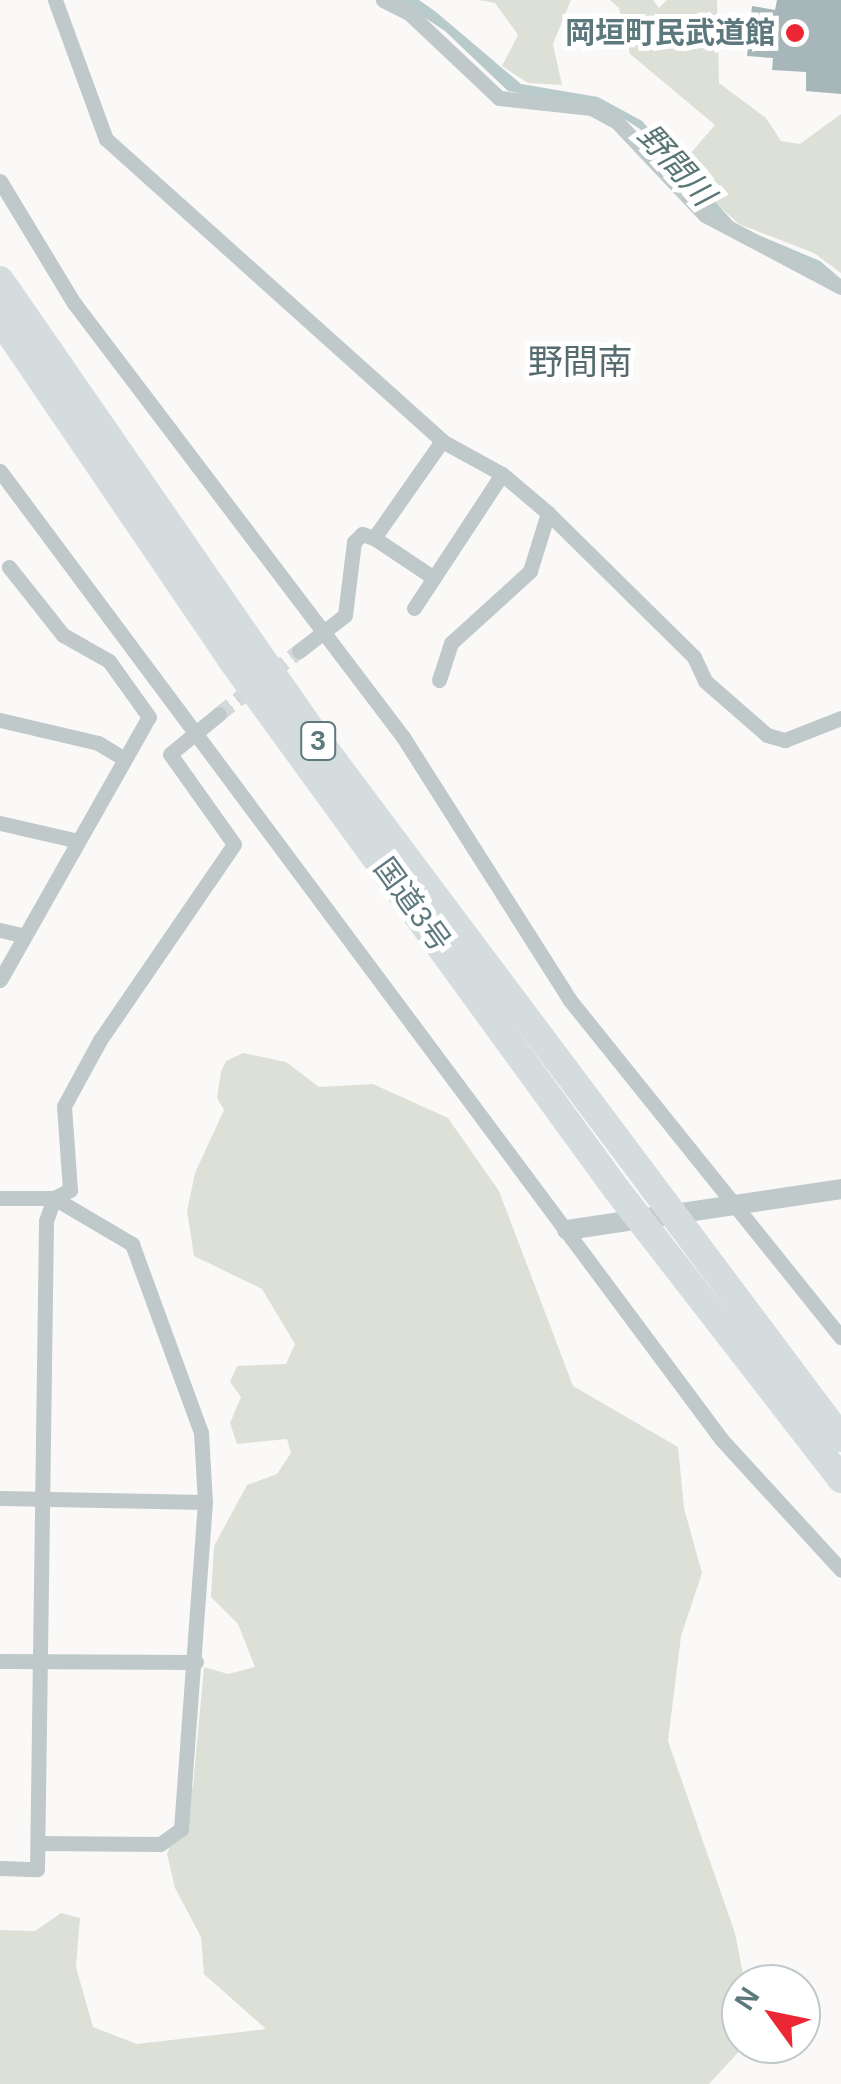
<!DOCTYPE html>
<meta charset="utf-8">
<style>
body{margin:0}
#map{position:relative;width:841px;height:2084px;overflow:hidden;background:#faf9f8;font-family:Helvetica,"Noto Sans JP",sans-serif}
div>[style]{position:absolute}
.green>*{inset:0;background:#dce0d6}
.water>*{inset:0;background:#b8caca}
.building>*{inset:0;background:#a7b6b8}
.minor-tunnel>*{height:15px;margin-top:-7.5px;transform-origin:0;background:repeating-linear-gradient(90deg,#d3d9da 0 15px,transparent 0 23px)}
.minor>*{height:15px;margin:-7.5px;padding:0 7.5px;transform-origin:7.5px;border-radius:7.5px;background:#c0c9ca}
.tertiary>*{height:20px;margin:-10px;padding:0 10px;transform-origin:10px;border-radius:10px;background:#c0c9ca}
.trunk>*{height:28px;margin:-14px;padding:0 14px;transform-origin:14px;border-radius:14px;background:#d5dcdd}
.dots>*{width:28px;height:28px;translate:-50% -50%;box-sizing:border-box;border:5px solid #fff;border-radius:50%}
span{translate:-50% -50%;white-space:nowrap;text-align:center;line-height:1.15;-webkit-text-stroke:10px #fff;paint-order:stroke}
.shield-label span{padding:2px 8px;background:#fff;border:2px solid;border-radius:8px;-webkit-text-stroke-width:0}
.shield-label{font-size:28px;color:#5e797e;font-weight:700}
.poi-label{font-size:30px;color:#5e797e;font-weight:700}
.right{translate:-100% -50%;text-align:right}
.street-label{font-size:30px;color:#5e797e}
.water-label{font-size:32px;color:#597675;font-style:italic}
.quarter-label{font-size:35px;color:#566b6f}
.north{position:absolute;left:721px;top:1964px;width:100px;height:100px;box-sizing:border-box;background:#fff;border:2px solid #bfc9cb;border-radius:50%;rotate:303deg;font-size:28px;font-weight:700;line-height:40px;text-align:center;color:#5e797e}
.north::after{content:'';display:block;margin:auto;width:35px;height:45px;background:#ec2633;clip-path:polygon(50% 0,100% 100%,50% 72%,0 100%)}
</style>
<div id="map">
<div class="green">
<div style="clip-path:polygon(479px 0,571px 0,553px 44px,562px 85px,528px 83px,502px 66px,518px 35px,495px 3px)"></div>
<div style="clip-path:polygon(610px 0,653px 0,659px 8px,667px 0,717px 0,719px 83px,766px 118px,781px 141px,800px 144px,841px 114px,841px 273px,814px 253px,739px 224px,704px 193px,690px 173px,689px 155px,715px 125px,630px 54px,619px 8px)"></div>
<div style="clip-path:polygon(243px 1053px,286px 1062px,319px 1087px,373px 1084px,448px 1118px,499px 1191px,573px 1386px,678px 1447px,684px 1508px,702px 1573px,681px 1636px,668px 1741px,735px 1933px,745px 1984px,741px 2044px,746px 2044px,709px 2084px,0 2084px,0 1930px,35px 1931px,61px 1913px,80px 1918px,76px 1967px,93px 2027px,137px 2044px,266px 2029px,204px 1974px,201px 1937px,175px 1888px,167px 1854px,193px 1786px,204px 1667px,228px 1674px,255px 1667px,238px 1624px,211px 1597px,214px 1546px,247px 1485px,277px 1474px,291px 1453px,287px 1439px,237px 1444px,230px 1423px,241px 1397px,230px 1382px,237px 1366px,286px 1364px,295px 1344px,262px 1289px,194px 1256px,187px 1211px,195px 1173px,224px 1110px,217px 1098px,221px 1072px,226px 1061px)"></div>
</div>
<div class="water">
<div style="clip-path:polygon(398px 0,419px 0,436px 12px,521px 84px,598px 97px,642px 121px,737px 226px,820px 261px,841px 279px,713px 215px,640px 129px,615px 113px,508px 91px,445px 31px)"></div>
</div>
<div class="building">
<div style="clip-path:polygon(777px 0,841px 0,841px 94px,806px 91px,806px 72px,772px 70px,773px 58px,747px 56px,752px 6px,775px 10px)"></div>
</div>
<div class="minor-tunnel">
<div style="left:219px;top:714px;width:102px;rotate:-38.2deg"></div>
</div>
<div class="minor">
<div style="left:55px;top:0;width:148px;rotate:69.9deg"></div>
<div style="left:106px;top:139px;width:452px;rotate:41.9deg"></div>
<div style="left:442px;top:441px;width:68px;rotate:28.8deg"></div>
<div style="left:502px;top:474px;width:60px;rotate:40.3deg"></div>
<div style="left:548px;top:513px;width:205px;rotate:44.6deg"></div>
<div style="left:694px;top:657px;width:26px;rotate:65deg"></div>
<div style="left:705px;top:681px;width:82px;rotate:41.1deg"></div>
<div style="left:767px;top:735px;width:19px;rotate:16deg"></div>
<div style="left:785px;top:740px;width:60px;rotate:-21.4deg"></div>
<div style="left:383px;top:0;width:30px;rotate:27deg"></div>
<div style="left:410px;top:14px;width:122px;rotate:43.3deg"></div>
<div style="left:499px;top:98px;width:93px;rotate:6.2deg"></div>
<div style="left:591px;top:108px;width:30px;rotate:28deg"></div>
<div style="left:617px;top:122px;width:128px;rotate:46.6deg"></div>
<div style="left:705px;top:215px;width:154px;rotate:27.9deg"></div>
<div style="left:0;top:181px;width:143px;rotate:58.8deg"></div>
<div style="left:74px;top:303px;width:545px;rotate:52.84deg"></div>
<div style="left:403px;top:737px;width:310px;rotate:57.6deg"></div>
<div style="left:569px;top:999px;width:434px;rotate:51.2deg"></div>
<div style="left:0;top:471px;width:1208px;rotate:53.31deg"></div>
<div style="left:722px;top:1440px;width:176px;rotate:47.5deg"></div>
<div style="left:374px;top:538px;width:72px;rotate:33.7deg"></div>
<div style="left:414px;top:608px;width:160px;rotate:-56.7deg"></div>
<div style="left:299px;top:651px;width:58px;rotate:-38deg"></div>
<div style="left:345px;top:615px;width:74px;rotate:-83deg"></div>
<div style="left:354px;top:542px;width:11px;rotate:-45deg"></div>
<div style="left:362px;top:534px;width:13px;rotate:18deg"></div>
<div style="left:374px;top:538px;width:118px;rotate:-55deg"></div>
<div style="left:439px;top:680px;width:39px;rotate:-72deg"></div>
<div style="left:451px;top:643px;width:107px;rotate:-42.3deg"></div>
<div style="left:530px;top:571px;width:61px;rotate:-72.8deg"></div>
<div style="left:0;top:720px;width:101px;rotate:13.2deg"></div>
<div style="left:98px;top:743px;width:31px;rotate:31deg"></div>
<div style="left:0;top:823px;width:76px;rotate:12.9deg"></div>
<div style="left:0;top:930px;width:22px;rotate:13deg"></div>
<div style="left:0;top:980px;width:302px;rotate:-60.5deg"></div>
<div style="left:149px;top:717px;width:69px;rotate:-125.5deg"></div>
<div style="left:109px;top:661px;width:53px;rotate:-150.5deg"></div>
<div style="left:63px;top:635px;width:87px;rotate:-128.5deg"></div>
<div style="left:0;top:1198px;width:54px"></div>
<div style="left:54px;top:1198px;width:91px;rotate:30.5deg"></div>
<div style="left:132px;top:1244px;width:201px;rotate:69.9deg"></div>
<div style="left:201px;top:1433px;width:69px;rotate:86.7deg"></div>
<div style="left:205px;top:1502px;width:328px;rotate:94.2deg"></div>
<div style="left:181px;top:1829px;width:26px;rotate:144deg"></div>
<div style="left:160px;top:1844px;width:122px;rotate:-179.5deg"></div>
<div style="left:0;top:1498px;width:205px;rotate:1.1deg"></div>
<div style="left:0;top:1661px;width:196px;rotate:0.3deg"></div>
<div style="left:0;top:1868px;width:37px;rotate:2deg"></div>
<div style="left:37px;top:1869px;width:648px;rotate:-89.2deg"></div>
<div style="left:46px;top:1221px;width:24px;rotate:-71deg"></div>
<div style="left:54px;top:1198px;width:18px;rotate:-27deg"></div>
<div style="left:70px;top:1190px;width:84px;rotate:-94.1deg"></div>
<div style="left:64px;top:1106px;width:75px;rotate:-61.4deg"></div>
<div style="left:100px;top:1040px;width:237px;rotate:-55.6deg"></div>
<div style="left:234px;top:844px;width:110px;rotate:-125.4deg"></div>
<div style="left:170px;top:754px;width:63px;rotate:-39.2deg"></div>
</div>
<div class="tertiary">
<div style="left:567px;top:1230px;width:277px;rotate:-8.5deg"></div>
</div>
<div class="trunk">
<div style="left:0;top:280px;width:559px;rotate:55.34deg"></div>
<div style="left:318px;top:740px;width:872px;rotate:53.16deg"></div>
<div style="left:0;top:319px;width:410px;rotate:55.8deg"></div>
<div style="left:230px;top:658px;width:658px;rotate:53.97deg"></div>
<div style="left:617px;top:1190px;width:366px;rotate:52.2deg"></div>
</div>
<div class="dots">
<div style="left:795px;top:33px;background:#ec2633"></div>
</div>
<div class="shield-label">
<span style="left:318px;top:741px">3</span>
</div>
<div class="poi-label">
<span class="right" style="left:775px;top:33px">岡垣町民武道館</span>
</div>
<div class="street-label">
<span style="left:412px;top:905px;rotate:54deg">国道3号</span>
</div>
<div class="water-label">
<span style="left:676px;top:165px;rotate:48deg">野間川</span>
</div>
<div class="quarter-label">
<span style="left:580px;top:362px">野間南</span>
</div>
<div class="north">N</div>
</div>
